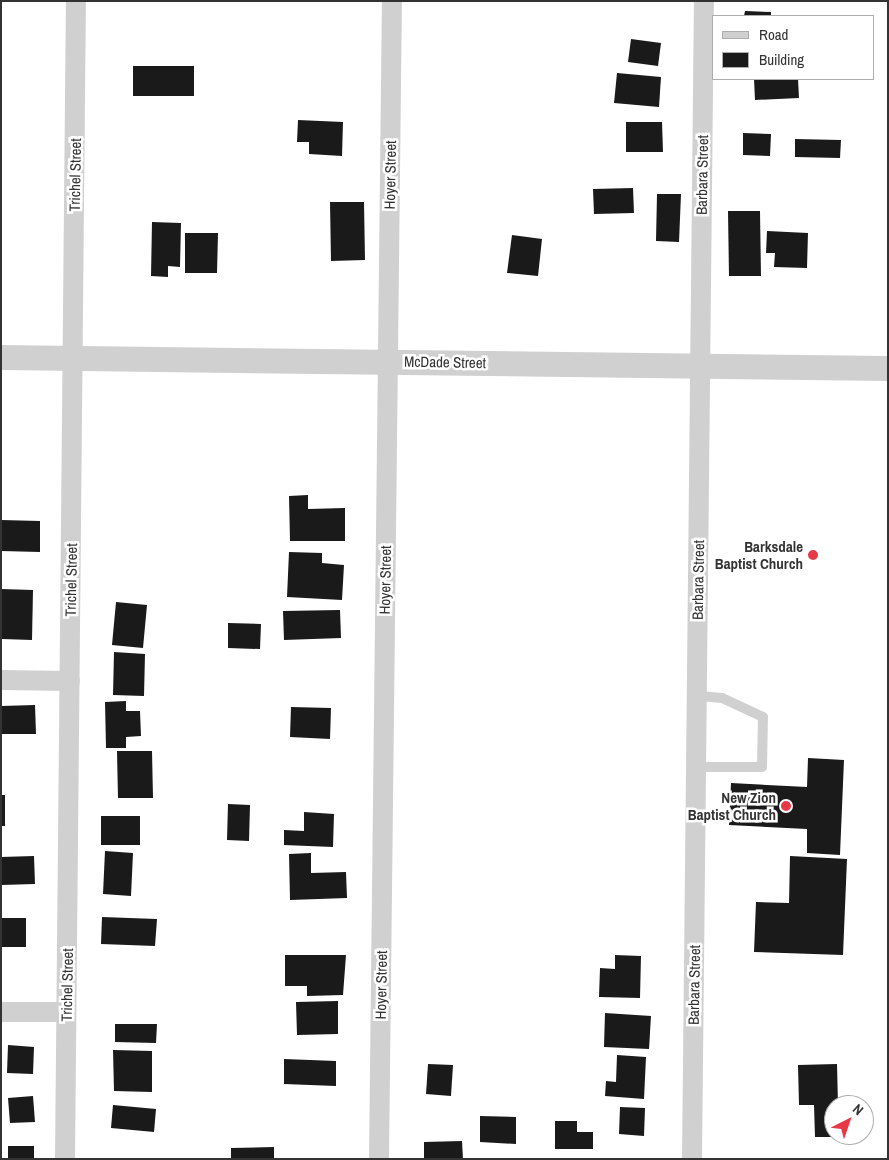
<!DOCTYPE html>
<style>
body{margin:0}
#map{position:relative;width:889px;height:1160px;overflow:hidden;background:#fff;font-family:"Archivo Narrow",sans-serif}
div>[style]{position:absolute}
.building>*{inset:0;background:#1a1a1a}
.service>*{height:10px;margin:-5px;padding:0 5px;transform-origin:5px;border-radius:5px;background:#d0d0d0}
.minor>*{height:20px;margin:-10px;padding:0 10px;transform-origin:10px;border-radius:10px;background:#d0d0d0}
.tertiary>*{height:25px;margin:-12.5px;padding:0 12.5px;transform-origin:12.5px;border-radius:12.5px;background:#d0d0d0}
.dots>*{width:14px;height:14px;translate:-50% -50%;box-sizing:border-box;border:2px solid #fff;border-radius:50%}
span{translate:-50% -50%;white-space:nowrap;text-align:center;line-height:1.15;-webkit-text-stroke:5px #fff;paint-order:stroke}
.street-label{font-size:15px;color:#333}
.poi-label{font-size:15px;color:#333;font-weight:700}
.right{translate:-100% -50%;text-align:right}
.frame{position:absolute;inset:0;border:2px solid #333;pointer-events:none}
.legend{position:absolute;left:712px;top:15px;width:162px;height:65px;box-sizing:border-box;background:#fff;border:1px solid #adadad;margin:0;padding:6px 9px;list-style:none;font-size:15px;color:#333}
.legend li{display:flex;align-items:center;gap:10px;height:25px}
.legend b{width:25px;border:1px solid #adadad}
.north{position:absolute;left:824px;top:1095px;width:50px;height:50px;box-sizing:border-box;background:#fff;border:1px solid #adadad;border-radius:50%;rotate:41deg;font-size:14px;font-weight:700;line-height:20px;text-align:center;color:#333}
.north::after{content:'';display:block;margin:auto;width:18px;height:22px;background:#e63946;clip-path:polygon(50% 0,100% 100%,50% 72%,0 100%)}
</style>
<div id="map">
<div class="building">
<div style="clip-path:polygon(745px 11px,771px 12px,771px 16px,744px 16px)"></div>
<div style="clip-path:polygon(631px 39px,661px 43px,658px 66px,628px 62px)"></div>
<div style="clip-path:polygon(133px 66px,194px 66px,194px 96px,133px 96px)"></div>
<div style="clip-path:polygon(617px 73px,661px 77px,659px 107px,614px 103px)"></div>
<div style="clip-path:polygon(754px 79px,798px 79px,799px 98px,755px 100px)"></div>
<div style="clip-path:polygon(298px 120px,343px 122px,342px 156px,309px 154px,309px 142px,297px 142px)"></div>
<div style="clip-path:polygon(626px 122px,662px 122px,663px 152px,626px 152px)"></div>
<div style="clip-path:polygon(743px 133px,771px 134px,770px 156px,743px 155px)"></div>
<div style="clip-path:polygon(795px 139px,841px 140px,840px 158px,795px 157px)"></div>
<div style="clip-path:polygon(633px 188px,634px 213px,594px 214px,593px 189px)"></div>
<div style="clip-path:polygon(657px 194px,681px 194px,679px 242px,656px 241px)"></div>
<div style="clip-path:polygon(330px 202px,364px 202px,365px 260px,331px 261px)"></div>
<div style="clip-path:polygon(728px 211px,760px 211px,761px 276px,729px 276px)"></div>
<div style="clip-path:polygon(152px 222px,181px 223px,180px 267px,168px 266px,168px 277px,151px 276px)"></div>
<div style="clip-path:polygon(767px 231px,808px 233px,807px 268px,774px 267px,775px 253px,766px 253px)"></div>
<div style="clip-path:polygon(185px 233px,218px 233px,217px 273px,185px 273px)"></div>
<div style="clip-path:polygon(512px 235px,542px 239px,538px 276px,507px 273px)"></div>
<div style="clip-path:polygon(308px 495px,308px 509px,345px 508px,345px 541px,290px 541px,289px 496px)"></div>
<div style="clip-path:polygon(1px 520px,40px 521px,40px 552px,1px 551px)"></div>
<div style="clip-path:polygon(289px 552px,322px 553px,322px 563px,344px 565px,342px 600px,287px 597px)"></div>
<div style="clip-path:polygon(1px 589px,33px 590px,32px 640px,2px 639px)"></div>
<div style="clip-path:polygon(116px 602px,147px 605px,143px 648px,112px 645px)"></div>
<div style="clip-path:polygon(340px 610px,341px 638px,284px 640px,283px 611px)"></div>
<div style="clip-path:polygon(228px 623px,261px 624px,260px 649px,228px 648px)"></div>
<div style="clip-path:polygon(114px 652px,145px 654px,144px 696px,113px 695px)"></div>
<div style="clip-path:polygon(126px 701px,126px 711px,140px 711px,141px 736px,126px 737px,126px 748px,106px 748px,105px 702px)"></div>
<div style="clip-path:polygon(35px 705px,36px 734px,1px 734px,1px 706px)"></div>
<div style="clip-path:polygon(291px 707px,331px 708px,330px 739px,290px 737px)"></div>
<div style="clip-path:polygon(117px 751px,152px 751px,153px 798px,118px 798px)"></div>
<div style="clip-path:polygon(808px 758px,844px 760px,840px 855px,807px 853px,807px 829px,729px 825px,731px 783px,807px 787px)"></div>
<div style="clip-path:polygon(1px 795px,5px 795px,5px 826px,1px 826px)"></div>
<div style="clip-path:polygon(228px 804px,250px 805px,249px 841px,227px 840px)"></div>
<div style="clip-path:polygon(304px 812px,334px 814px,333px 847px,284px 845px,284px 830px,304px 831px)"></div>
<div style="clip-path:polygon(101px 816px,140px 816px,140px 845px,101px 845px)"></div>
<div style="clip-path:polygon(105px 851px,133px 853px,131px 896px,103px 894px)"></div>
<div style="clip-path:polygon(311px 853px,311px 873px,346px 872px,347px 898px,290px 900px,289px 854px)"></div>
<div style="clip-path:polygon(34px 856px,35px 884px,1px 885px,1px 857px)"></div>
<div style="clip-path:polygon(790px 856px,847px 859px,843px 955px,754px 952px,756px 902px,789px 903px)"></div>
<div style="clip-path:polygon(102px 917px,157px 919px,155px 946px,101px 944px)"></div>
<div style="clip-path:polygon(1px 918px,26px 918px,26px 947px,1px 947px)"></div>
<div style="clip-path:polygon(285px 955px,346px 955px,343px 995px,307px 996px,307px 986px,285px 986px)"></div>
<div style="clip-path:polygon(615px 955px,641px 956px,640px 998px,599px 997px,600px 968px,615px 969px)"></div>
<div style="clip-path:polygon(338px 1001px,338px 1034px,297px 1035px,296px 1002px)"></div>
<div style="clip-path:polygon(605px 1013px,651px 1016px,649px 1049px,604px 1047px)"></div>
<div style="clip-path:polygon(115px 1024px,157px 1024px,156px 1043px,115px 1042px)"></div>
<div style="clip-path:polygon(8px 1045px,34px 1047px,33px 1074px,7px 1073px)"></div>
<div style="clip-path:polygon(113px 1050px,152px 1051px,152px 1092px,114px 1091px)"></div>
<div style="clip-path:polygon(617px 1055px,646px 1057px,644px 1099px,605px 1096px,606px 1081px,616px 1082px)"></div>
<div style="clip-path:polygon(284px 1059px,336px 1061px,336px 1086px,284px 1084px)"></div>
<div style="clip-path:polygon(428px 1064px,453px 1065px,451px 1096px,426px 1094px)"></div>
<div style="clip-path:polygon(837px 1064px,838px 1105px,834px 1105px,834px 1135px,839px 1137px,815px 1137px,814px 1105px,799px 1105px,798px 1065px)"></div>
<div style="clip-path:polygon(33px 1096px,35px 1122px,10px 1123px,8px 1098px)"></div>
<div style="clip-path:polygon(113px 1105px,156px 1109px,154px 1132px,111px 1128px)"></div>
<div style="clip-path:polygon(620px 1107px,645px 1108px,644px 1136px,619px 1134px)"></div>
<div style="clip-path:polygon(480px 1116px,516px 1117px,516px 1144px,480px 1142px)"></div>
<div style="clip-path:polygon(555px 1121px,577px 1121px,577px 1132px,593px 1132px,593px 1149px,555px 1149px)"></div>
<div style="clip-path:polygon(462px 1141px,463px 1159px,424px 1159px,424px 1142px)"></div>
<div style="clip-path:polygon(8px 1146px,34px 1146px,34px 1159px,8px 1159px)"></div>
<div style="clip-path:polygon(274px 1147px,274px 1159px,231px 1159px,231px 1148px)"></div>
</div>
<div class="service">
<div style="left:696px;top:767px;width:66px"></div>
<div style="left:762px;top:767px;width:50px;rotate:-88.9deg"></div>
<div style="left:763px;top:717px;width:45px;rotate:-155.1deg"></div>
<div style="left:722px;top:698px;width:25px;rotate:-175deg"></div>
</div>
<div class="minor">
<div style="left:1px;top:680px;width:69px;rotate:0.8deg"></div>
<div style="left:1px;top:1012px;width:65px"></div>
<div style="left:65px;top:1159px;width:1158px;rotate:-89.46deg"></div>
<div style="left:379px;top:1159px;width:1158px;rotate:-89.36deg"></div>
<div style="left:692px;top:1159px;width:1158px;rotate:-89.41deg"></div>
</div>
<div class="tertiary">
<div style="left:1px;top:357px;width:887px;rotate:0.71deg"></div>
</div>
<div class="dots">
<div style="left:813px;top:555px;background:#e63946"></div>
<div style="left:786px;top:806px;background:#e63946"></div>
</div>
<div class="street-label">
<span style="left:75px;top:175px;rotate:-89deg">Trichel Street</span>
<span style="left:390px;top:175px;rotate:-89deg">Hoyer Street</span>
<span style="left:702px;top:175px;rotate:-89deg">Barbara Street</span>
<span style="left:445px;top:362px;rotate:1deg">McDade Street</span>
<span style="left:71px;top:580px;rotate:-89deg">Trichel Street</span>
<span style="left:385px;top:580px;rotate:-89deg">Hoyer Street</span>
<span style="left:698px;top:580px;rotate:-89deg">Barbara Street</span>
<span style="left:67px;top:985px;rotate:-89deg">Trichel Street</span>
<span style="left:381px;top:985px;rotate:-89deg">Hoyer Street</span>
<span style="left:694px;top:985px;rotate:-89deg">Barbara Street</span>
</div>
<div class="poi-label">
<span class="right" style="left:803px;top:555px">Barksdale<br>Baptist Church</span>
<span class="right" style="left:776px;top:806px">New Zion<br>Baptist Church</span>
</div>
<div class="frame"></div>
<ul class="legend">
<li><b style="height:6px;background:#d0d0d0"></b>Road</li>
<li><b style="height:14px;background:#1a1a1a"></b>Building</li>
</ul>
<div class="north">N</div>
</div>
